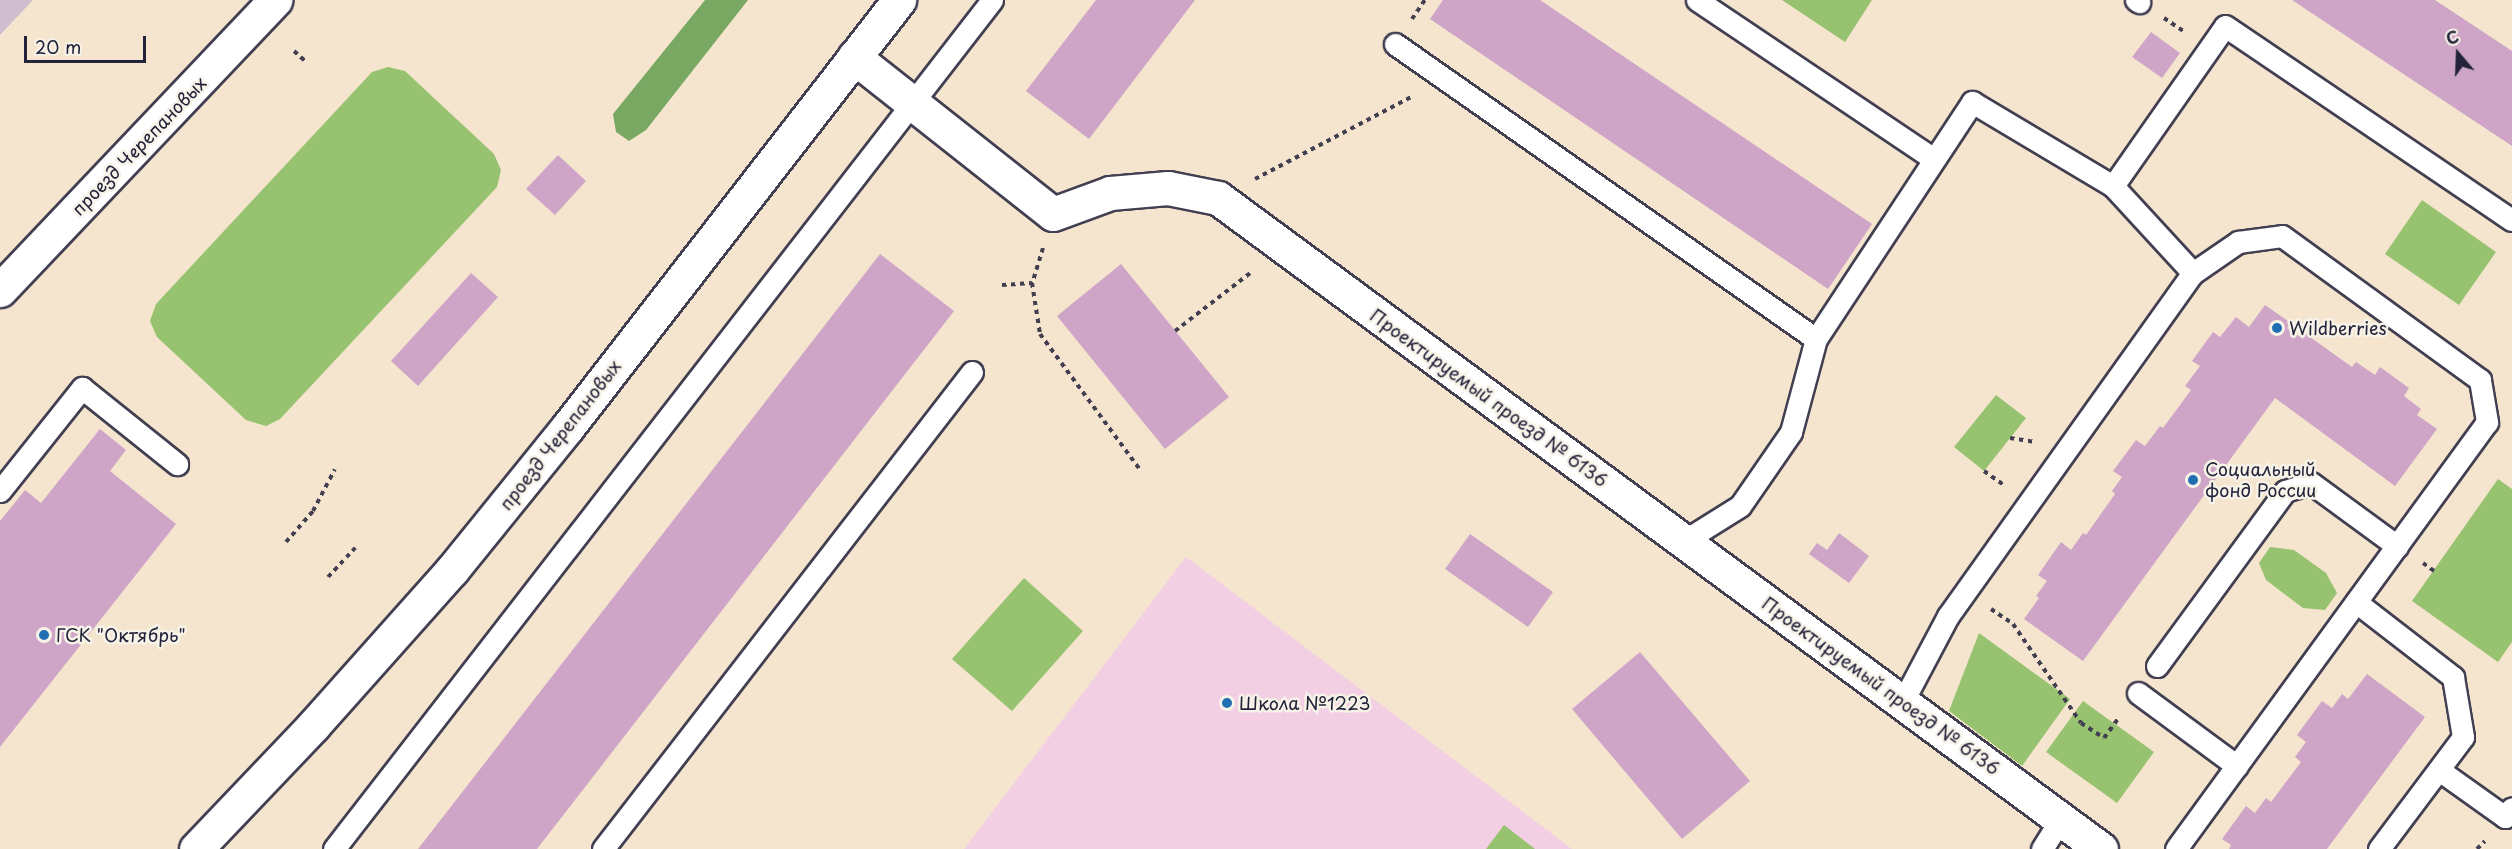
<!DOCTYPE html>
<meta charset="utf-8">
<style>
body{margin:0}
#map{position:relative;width:2512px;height:849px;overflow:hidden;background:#f5e5ce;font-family:"Playpen Sans",sans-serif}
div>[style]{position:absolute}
.built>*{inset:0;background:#f2cfe2}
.industrial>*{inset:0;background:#cfbdd0}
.green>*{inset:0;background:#97c26f}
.forest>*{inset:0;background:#79a862}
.building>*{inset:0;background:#cfa5c7}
.path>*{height:4px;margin-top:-2px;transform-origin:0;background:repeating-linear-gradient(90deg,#423f51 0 4.5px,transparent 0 9px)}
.roads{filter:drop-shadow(2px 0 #423f51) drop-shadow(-2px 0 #423f51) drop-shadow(0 2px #423f51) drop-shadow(0 -2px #423f51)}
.lane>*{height:21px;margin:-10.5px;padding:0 10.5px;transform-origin:10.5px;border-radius:10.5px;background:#fff}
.street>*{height:33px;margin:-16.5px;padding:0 16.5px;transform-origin:16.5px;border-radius:16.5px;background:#fff}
.dots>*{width:16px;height:16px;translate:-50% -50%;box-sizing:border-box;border:3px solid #f7f3e8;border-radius:50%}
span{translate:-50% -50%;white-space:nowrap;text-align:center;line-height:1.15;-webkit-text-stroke:5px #f7f3e8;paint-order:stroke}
.street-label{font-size:18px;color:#22223b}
.poi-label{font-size:18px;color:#22223b}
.left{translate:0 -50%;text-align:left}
.north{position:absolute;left:2428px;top:24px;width:60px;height:60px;-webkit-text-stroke:4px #f7f3e8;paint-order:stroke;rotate:341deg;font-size:16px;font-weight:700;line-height:24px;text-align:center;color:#22223b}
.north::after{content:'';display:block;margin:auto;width:21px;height:27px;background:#22223b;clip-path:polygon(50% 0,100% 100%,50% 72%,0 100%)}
.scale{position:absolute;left:24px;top:36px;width:122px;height:27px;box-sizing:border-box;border:3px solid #22223b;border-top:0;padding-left:8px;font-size:18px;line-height:21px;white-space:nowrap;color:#22223b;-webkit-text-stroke:4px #f7f3e8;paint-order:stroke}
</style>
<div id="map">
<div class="built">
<div style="clip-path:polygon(1186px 557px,1572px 849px,964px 849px)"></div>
</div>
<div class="industrial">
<div style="clip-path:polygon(0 0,33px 0,0 35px)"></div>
</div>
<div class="green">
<div style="clip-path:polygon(1782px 0,1872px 0,1845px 42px)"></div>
<div style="clip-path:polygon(388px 67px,405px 71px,494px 154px,501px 170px,497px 187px,280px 419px,266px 426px,246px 420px,157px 337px,150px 321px,156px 304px,372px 72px)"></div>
<div style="clip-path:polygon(2422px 200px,2496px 252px,2459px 305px,2385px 254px)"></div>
<div style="clip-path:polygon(1996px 395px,2026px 418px,1984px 471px,1954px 447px)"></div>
<div style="clip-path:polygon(2498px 479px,2512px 489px,2512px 642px,2498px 662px,2412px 601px)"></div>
<div style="clip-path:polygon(2270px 547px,2294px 550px,2326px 573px,2337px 593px,2325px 610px,2303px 608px,2266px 580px,2259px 563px)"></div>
<div style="clip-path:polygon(1024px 578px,1083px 631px,1012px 711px,952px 659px)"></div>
<div style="clip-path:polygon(1979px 633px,2070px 699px,2022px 766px,1949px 711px)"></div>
<div style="clip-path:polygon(2083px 701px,2154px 752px,2117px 803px,2046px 752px)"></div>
<div style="clip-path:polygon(1504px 825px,1535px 849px,1486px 849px)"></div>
</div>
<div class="forest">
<div style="clip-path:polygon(705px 0,748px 0,646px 130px,629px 141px,616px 132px,613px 114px)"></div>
</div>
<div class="building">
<div style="clip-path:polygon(1096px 0,1195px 0,1089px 139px,1026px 91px)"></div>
<div style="clip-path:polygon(1443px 0,1540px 0,1872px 224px,1828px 289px,1430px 19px)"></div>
<div style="clip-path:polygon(2292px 0,2435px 0,2512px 51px,2512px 146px)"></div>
<div style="clip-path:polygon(2151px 32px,2180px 53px,2162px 78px,2132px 57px)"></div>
<div style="clip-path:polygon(558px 155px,586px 181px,555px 215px,526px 189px)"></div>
<div style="clip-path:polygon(880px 254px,954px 311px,537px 849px,418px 849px)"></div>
<div style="clip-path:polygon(1121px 264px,1229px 397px,1165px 449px,1057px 316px)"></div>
<div style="clip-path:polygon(471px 273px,498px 297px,418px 386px,391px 361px)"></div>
<div style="clip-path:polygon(2265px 305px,2291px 323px,2287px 328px,2299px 336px,2303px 332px,2352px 367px,2356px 362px,2375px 375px,2380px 367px,2409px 388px,2404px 396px,2421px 409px,2417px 415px,2437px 429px,2395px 486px,2275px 398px,2083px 661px,2024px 619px,2039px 598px,2036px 596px,2047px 581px,2038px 575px,2061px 542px,2071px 550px,2083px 533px,2086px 535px,2115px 494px,2112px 491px,2122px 477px,2113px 471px,2136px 440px,2145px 446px,2160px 426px,2163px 428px,2191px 390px,2185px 386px,2200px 366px,2192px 361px,2213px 332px,2220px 337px,2236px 317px,2249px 327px)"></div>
<div style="clip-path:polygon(100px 429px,126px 450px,110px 471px,176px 524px,0 747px,0 521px,25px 490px,41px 503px)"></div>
<div style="clip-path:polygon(1839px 533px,1869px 556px,1849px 583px,1809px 554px,1817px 543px,1827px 550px)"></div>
<div style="clip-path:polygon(1470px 534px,1553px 592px,1528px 627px,1445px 569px)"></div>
<div style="clip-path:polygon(1640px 652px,1750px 781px,1682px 839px,1572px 709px)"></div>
<div style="clip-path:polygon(2367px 674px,2425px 717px,2327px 849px,2229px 849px,2231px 845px,2222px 839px,2246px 806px,2255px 813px,2266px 798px,2271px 802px,2301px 762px,2295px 757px,2306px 742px,2297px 735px,2322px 701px,2332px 708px,2342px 694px,2348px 699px)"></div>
</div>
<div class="path">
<div style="left:2164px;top:18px;width:23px;rotate:34deg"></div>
<div style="left:1412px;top:19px;width:23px;rotate:-56deg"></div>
<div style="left:294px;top:51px;width:15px;rotate:42deg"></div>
<div style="left:1255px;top:179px;width:178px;rotate:-27.7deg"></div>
<div style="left:1043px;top:248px;width:37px;rotate:107deg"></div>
<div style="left:1032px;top:283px;width:52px;rotate:81.1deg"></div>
<div style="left:1040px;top:334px;width:170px;rotate:53.6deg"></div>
<div style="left:1002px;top:285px;width:30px;rotate:-4deg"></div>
<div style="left:1175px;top:331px;width:98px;rotate:-37.6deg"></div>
<div style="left:2010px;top:438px;width:24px;rotate:9deg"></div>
<div style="left:1984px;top:471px;width:24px;rotate:35deg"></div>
<div style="left:286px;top:542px;width:41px;rotate:-48.9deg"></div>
<div style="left:313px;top:511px;width:47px;rotate:-62.4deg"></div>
<div style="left:2423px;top:563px;width:14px;rotate:36deg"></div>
<div style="left:328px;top:577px;width:40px;rotate:-47deg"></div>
<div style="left:1991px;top:609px;width:27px;rotate:34deg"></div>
<div style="left:2013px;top:624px;width:120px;rotate:55.5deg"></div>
<div style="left:2081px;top:723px;width:27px;rotate:33deg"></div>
<div style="left:2104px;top:738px;width:26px;rotate:-54deg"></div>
<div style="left:2477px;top:849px;width:11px;rotate:-45deg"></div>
</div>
<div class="roads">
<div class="lane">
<div style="left:1697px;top:0;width:285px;rotate:33.9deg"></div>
<div style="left:2136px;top:0;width:4px;rotate:34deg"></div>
<div style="left:1395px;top:44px;width:514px;rotate:35.02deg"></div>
<div style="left:2113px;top:186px;width:118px;rotate:47.4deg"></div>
<div style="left:0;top:491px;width:132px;rotate:-51.5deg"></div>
<div style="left:82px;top:388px;width:122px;rotate:38.7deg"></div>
<div style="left:1684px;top:541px;width:66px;rotate:-32deg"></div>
<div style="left:1740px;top:506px;width:90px;rotate:-55.4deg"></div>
<div style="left:1791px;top:432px;width:96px;rotate:-75deg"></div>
<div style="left:1816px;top:339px;width:284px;rotate:-56.6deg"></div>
<div style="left:1972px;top:102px;width:164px;rotate:30.8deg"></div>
<div style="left:2113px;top:186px;width:195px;rotate:-55deg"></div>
<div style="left:2225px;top:26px;width:346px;rotate:34.1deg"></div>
<div style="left:2356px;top:602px;width:123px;rotate:37.7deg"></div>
<div style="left:2453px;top:677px;width:61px;rotate:80.5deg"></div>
<div style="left:2463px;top:737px;width:140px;rotate:126.9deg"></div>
<div style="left:2157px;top:666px;width:217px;rotate:-53.8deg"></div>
<div style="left:2285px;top:491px;width:27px;rotate:-17deg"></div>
<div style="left:2311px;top:483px;width:107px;rotate:36.2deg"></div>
<div style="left:2138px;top:693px;width:123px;rotate:36.4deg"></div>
<div style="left:1903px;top:701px;width:96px;rotate:-62.1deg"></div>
<div style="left:1948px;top:616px;width:422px;rotate:-54.5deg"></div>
<div style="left:2193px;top:273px;width:55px;rotate:-34.6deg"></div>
<div style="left:2238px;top:242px;width:44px;rotate:-7.8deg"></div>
<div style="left:2282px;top:236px;width:245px;rotate:36deg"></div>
<div style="left:2480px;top:380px;width:43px;rotate:80.5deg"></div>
<div style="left:2487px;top:422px;width:528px;rotate:126.07deg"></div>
<div style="left:2439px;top:770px;width:81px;rotate:35.5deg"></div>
<div style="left:2505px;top:817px;width:11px;rotate:-52deg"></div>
<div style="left:334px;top:849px;width:1074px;rotate:-52.22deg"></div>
<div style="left:603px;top:849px;width:603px;rotate:-52.28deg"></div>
<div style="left:2042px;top:849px;width:36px;rotate:-58deg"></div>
</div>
<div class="street">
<div style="left:854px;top:57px;width:253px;rotate:38.3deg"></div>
<div style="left:1053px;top:214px;width:61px;rotate:-20.2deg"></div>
<div style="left:1110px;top:193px;width:58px;rotate:-4.9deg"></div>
<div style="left:1168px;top:188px;width:51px;rotate:11.3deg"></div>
<div style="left:1218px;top:198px;width:1097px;rotate:36.4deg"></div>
<div style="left:0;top:290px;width:400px;rotate:-46.5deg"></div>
<div style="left:196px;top:849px;width:170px;rotate:-46.4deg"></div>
<div style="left:313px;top:726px;width:209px;rotate:-48.3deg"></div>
<div style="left:452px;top:570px;width:183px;rotate:-51deg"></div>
<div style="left:567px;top:428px;width:542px;rotate:-52.2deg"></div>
</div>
</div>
<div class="dots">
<div style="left:2277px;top:328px;background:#1f6fb2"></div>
<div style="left:2193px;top:480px;background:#1f6fb2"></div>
<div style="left:44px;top:635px;background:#1f6fb2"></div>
<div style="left:1227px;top:703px;background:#1f6fb2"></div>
</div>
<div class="street-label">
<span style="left:139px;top:146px;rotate:-46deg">проезд Черепановых</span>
<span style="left:1489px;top:398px;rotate:36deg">Проектируемый проезд № 6136</span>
<span style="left:560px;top:435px;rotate:-52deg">проезд Черепановых</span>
<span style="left:1881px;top:686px;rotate:36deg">Проектируемый проезд № 6136</span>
</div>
<div class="poi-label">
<span class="left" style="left:2289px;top:328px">Wildberries</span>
<span class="left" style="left:2205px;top:480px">Социальный<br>фонд России</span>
<span class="left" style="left:56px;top:635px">ГСК "Октябрь"</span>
<span class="left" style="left:1239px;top:703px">Школа №1223</span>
</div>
<div class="north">С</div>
<div class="scale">20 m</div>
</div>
